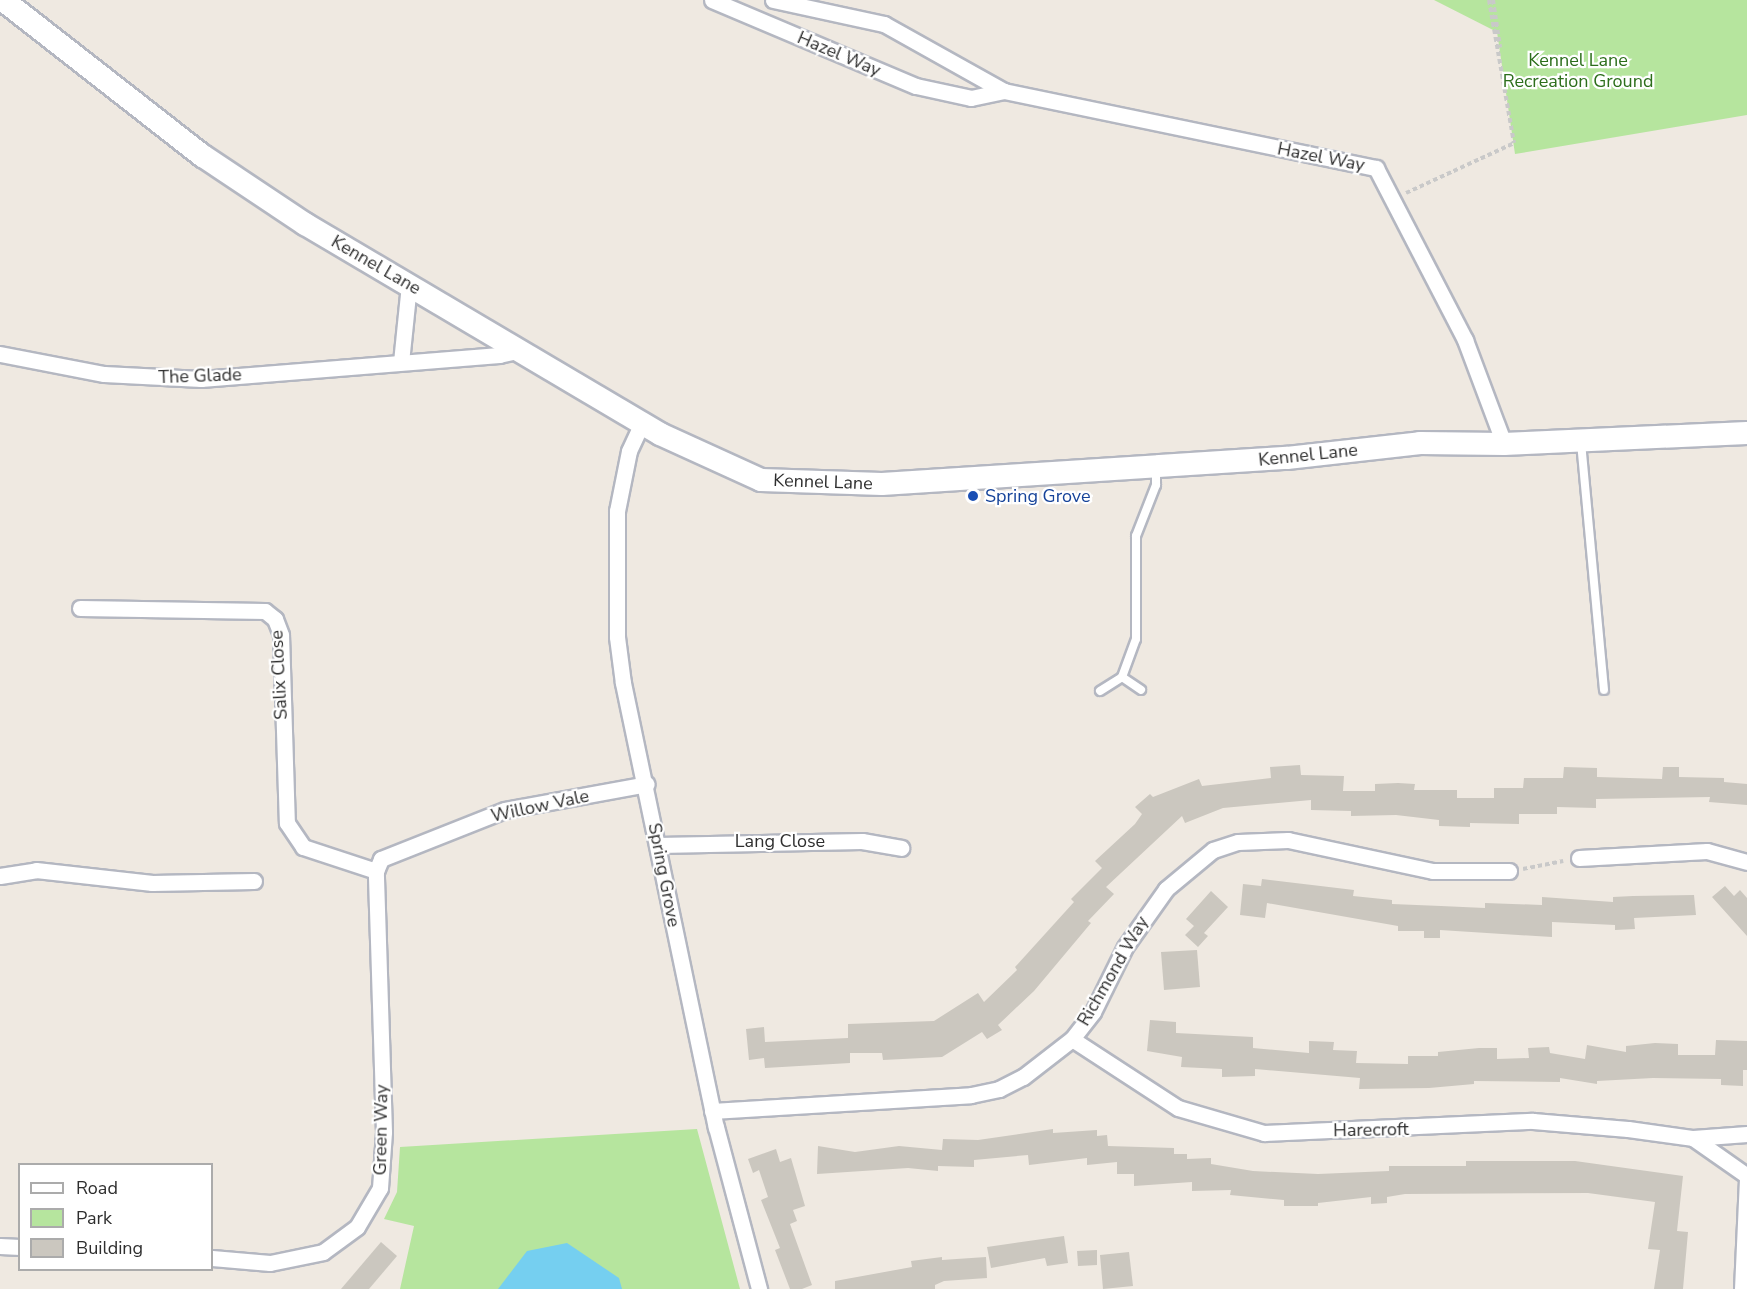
<!DOCTYPE html>
<style>
body{margin:0}
#map{position:relative;width:1747px;height:1289px;overflow:hidden;background:#efe9e1;font-family:"Nunito Sans",sans-serif}
div>[style]{position:absolute}
.green>*{inset:0;background:#b6e59e}
.water>*{inset:0;background:#75cff0}
.building>*{inset:0;background:#cbc7bf}
.path>*{height:4px;margin-top:-2px;transform-origin:0;background:repeating-linear-gradient(90deg,#c9c9c9 0 4.5px,transparent 0 7.5px)}
.roads{filter:drop-shadow(2px 0 #b4b7c1) drop-shadow(-2px 0 #b4b7c1) drop-shadow(0 2px #b4b7c1) drop-shadow(0 -2px #b4b7c1)}
.lane>*{height:8px;margin:-4px;padding:0 4px;transform-origin:4px;border-radius:4px;background:#fff}
.street>*{height:15px;margin:-7.5px;padding:0 7.5px;transform-origin:7.5px;border-radius:7.5px;background:#fff}
.secondary>*{height:22px;margin:-11px;padding:0 11px;transform-origin:11px;border-radius:11px;background:#fff}
.dots>*{width:16px;height:16px;translate:-50% -50%;box-sizing:border-box;border:3px solid #fff;border-radius:50%}
span{translate:-50% -50%;white-space:nowrap;text-align:center;line-height:1.15;-webkit-text-stroke:4.5px #fff;paint-order:stroke}
.street-label{font-size:18px;color:#2e2e2e}
.park-label{font-size:18px;color:#2c6e1b}
.transit-label{font-size:18px;color:#164399}
.left{translate:0 -50%;text-align:left}
.legend{position:absolute;left:18px;top:1163px;width:195px;height:108px;box-sizing:border-box;background:#fff;border:2px solid #ababab;margin:0;padding:8px 10px;list-style:none;font-size:18px;color:#2e2e2e}
.legend li{display:flex;align-items:center;gap:12px;height:30px}
.legend b{width:30px;border:2px solid #ababab}
</style>
<div id="map">
<div class="green">
<div style="clip-path:polygon(1434px 0,1747px 0,1747px 115px,1515px 154px,1497px 32px)"></div>
<div style="clip-path:polygon(697px 1129px,740px 1289px,400px 1289px,414px 1226px,384px 1219px,397px 1192px,400px 1147px)"></div>
</div>
<div class="water">
<div style="clip-path:polygon(567px 1243px,619px 1278px,622px 1289px,498px 1289px,527px 1251px)"></div>
</div>
<div class="building">
<div style="clip-path:polygon(1300px 765px,1301px 775px,1344px 776px,1343px 791px,1375px 791px,1375px 784px,1398px 783px,1415px 784px,1414px 790px,1457px 790px,1457px 798px,1494px 798px,1494px 788px,1523px 788px,1524px 778px,1563px 778px,1564px 767px,1597px 768px,1597px 777px,1662px 779px,1663px 767px,1679px 767px,1679px 777px,1724px 778px,1724px 782px,1747px 784px,1747px 805px,1709px 802px,1710px 797px,1596px 799px,1596px 808px,1557px 807px,1557px 814px,1519px 814px,1519px 824px,1470px 823px,1470px 827px,1439px 826px,1439px 820px,1396px 815px,1351px 816px,1351px 811px,1311px 810px,1311px 800px,1223px 808px,1185px 823px,1182px 816px,1106px 887px,1114px 894px,1088px 921px,1091px 923px,1034px 991px,998px 1025px,1002px 1030px,987px 1039px,982px 1032px,942px 1057px,883px 1060px,882px 1053px,850px 1053px,850px 1063px,765px 1068px,764px 1058px,749px 1060px,746px 1029px,764px 1027px,765px 1042px,848px 1038px,848px 1024px,934px 1021px,978px 993px,984px 1002px,1017px 970px,1015px 967px,1074px 902px,1071px 899px,1102px 868px,1095px 861px,1135px 824px,1142px 814px,1135px 807px,1150px 794px,1153px 797px,1199px 779px,1202px 786px,1271px 778px,1270px 767px)"></div>
<div style="clip-path:polygon(1262px 879px,1354px 890px,1353px 896px,1392px 900px,1392px 904px,1441px 906px,1485px 908px,1485px 903px,1542px 905px,1542px 897px,1613px 902px,1613px 897px,1633px 896px,1694px 895px,1696px 915px,1634px 918px,1635px 929px,1615px 930px,1615px 925px,1552px 922px,1552px 937px,1440px 930px,1440px 938px,1424px 938px,1424px 931px,1398px 931px,1398px 926px,1267px 903px,1265px 918px,1240px 915px,1243px 884px,1261px 886px)"></div>
<div style="clip-path:polygon(1725px 886px,1734px 896px,1740px 890px,1747px 898px,1747px 936px,1712px 897px)"></div>
<div style="clip-path:polygon(1211px 891px,1228px 907px,1204px 933px,1208px 936px,1198px 947px,1185px 935px,1194px 926px,1186px 919px)"></div>
<div style="clip-path:polygon(1197px 950px,1200px 987px,1164px 990px,1161px 952px)"></div>
<div style="clip-path:polygon(1150px 1020px,1176px 1022px,1176px 1033px,1253px 1037px,1253px 1048px,1309px 1053px,1309px 1041px,1334px 1042px,1333px 1050px,1357px 1051px,1356px 1063px,1408px 1064px,1408px 1056px,1438px 1056px,1438px 1052px,1479px 1048px,1497px 1048px,1497px 1059px,1529px 1058px,1528px 1048px,1549px 1047px,1550px 1053px,1585px 1059px,1587px 1045px,1626px 1052px,1626px 1046px,1655px 1043px,1678px 1044px,1678px 1055px,1715px 1055px,1716px 1040px,1747px 1041px,1747px 1070px,1743px 1070px,1743px 1086px,1721px 1085px,1721px 1079px,1653px 1078px,1597px 1081px,1597px 1084px,1560px 1078px,1560px 1082px,1474px 1081px,1474px 1084px,1429px 1088px,1359px 1089px,1360px 1078px,1255px 1069px,1255px 1076px,1222px 1077px,1222px 1069px,1181px 1067px,1182px 1057px,1147px 1051px)"></div>
<div style="clip-path:polygon(1053px 1129px,1053px 1133px,1097px 1130px,1097px 1136px,1107px 1135px,1108px 1146px,1174px 1148px,1174px 1154px,1187px 1154px,1187px 1159px,1211px 1158px,1211px 1164px,1253px 1171px,1318px 1174px,1389px 1171px,1389px 1166px,1466px 1166px,1466px 1161px,1575px 1161px,1683px 1176px,1677px 1231px,1688px 1232px,1683px 1289px,1654px 1289px,1660px 1250px,1648px 1249px,1655px 1202px,1588px 1193px,1405px 1194px,1387px 1197px,1387px 1203px,1371px 1204px,1371px 1197px,1318px 1203px,1318px 1206px,1284px 1206px,1284px 1200px,1230px 1195px,1231px 1190px,1192px 1191px,1192px 1182px,1134px 1186px,1134px 1174px,1117px 1174px,1117px 1162px,1087px 1165px,1087px 1158px,1029px 1165px,1028px 1155px,974px 1160px,974px 1167px,938px 1166px,938px 1171px,908px 1168px,817px 1174px,818px 1146px,855px 1152px,899px 1146px,942px 1150px,943px 1139px,978px 1140px)"></div>
<div style="clip-path:polygon(776px 1149px,780px 1162px,791px 1158px,805px 1206px,793px 1210px,797px 1221px,790px 1224px,812px 1285px,802px 1289px,790px 1289px,775px 1250px,780px 1248px,761px 1200px,768px 1197px,759px 1170px,753px 1173px,748px 1159px)"></div>
<div style="clip-path:polygon(1064px 1236px,1068px 1263px,1047px 1266px,1045px 1258px,991px 1268px,987px 1247px)"></div>
<div style="clip-path:polygon(381px 1242px,397px 1256px,369px 1289px,341px 1289px)"></div>
<div style="clip-path:polygon(1097px 1250px,1097px 1265px,1078px 1266px,1077px 1251px)"></div>
<div style="clip-path:polygon(1129px 1252px,1133px 1286px,1103px 1289px,1100px 1255px)"></div>
<div style="clip-path:polygon(942px 1257px,942px 1260px,986px 1257px,987px 1278px,944px 1281px,935px 1285px,935px 1289px,835px 1289px,835px 1281px,912px 1267px,911px 1261px)"></div>
</div>
<div class="path">
<div style="left:1489px;top:0;width:145px;rotate:80.1deg"></div>
<div style="left:1493px;top:0;width:48px;rotate:81.5deg"></div>
<div style="left:1406px;top:193px;width:119px;rotate:-24.8deg"></div>
<div style="left:1523px;top:869px;width:41px;rotate:-11.3deg"></div>
</div>
<div class="roads">
<div class="lane">
<div style="left:1581px;top:442px;width:249px;rotate:84.7deg"></div>
<div style="left:1122px;top:677px;width:23px;rotate:34deg"></div>
<div style="left:1100px;top:691px;width:26px;rotate:-32deg"></div>
<div style="left:1122px;top:677px;width:40px;rotate:-69.8deg"></div>
<div style="left:1136px;top:639px;width:103px;rotate:-90deg"></div>
<div style="left:1136px;top:536px;width:55px;rotate:-68.6deg"></div>
<div style="left:1156px;top:485px;width:17px;rotate:-90deg"></div>
</div>
<div class="street">
<div style="left:712px;top:0;width:221px;rotate:22.9deg"></div>
<div style="left:916px;top:86px;width:56px;rotate:12.3deg"></div>
<div style="left:971px;top:98px;width:34px;rotate:-12deg"></div>
<div style="left:773px;top:0;width:114px;rotate:12.2deg"></div>
<div style="left:884px;top:24px;width:137px;rotate:29.2deg"></div>
<div style="left:1004px;top:91px;width:380px;rotate:11.7deg"></div>
<div style="left:1376px;top:168px;width:194px;rotate:62.6deg"></div>
<div style="left:1465px;top:340px;width:111px;rotate:69.4deg"></div>
<div style="left:0;top:354px;width:106px;rotate:10.9deg"></div>
<div style="left:104px;top:374px;width:97px;rotate:3deg"></div>
<div style="left:201px;top:379px;width:299px;rotate:-4.6deg"></div>
<div style="left:499px;top:355px;width:23px;rotate:-13deg"></div>
<div style="left:401px;top:362px;width:77px;rotate:-84.1deg"></div>
<div style="left:642px;top:423px;width:31px;rotate:115deg"></div>
<div style="left:629px;top:451px;width:61px;rotate:101.3deg"></div>
<div style="left:617px;top:511px;width:126px;rotate:90deg"></div>
<div style="left:617px;top:637px;width:46px;rotate:82.6deg"></div>
<div style="left:623px;top:683px;width:454px;rotate:78.2deg"></div>
<div style="left:716px;top:1127px;width:168px;rotate:75.1deg"></div>
<div style="left:80px;top:608px;width:185px;rotate:0.9deg"></div>
<div style="left:265px;top:611px;width:13px;rotate:39deg"></div>
<div style="left:275px;top:619px;width:17px;rotate:69deg"></div>
<div style="left:281px;top:635px;width:188px;rotate:88.2deg"></div>
<div style="left:287px;top:823px;width:29px;rotate:56deg"></div>
<div style="left:303px;top:847px;width:77px;rotate:18.2deg"></div>
<div style="left:658px;top:845px;width:204px;rotate:-1.1deg"></div>
<div style="left:862px;top:841px;width:40px;rotate:10deg"></div>
<div style="left:1579px;top:858px;width:128px;rotate:-3.1deg"></div>
<div style="left:1707px;top:851px;width:41px;rotate:15.4deg"></div>
<div style="left:0;top:876px;width:36px;rotate:-9deg"></div>
<div style="left:36px;top:870px;width:117px;rotate:6.4deg"></div>
<div style="left:152px;top:883px;width:102px;rotate:-1.1deg"></div>
<div style="left:1072px;top:1039px;width:126px;rotate:33.1deg"></div>
<div style="left:1178px;top:1108px;width:90px;rotate:16.2deg"></div>
<div style="left:1264px;top:1133px;width:269px;rotate:-2.6deg"></div>
<div style="left:1533px;top:1121px;width:95px;rotate:4.8deg"></div>
<div style="left:1628px;top:1129px;width:66px;rotate:7.9deg"></div>
<div style="left:1693px;top:1138px;width:66px;rotate:35.1deg"></div>
<div style="left:712px;top:1111px;width:259px;rotate:-3.5deg"></div>
<div style="left:971px;top:1095px;width:29px;rotate:-12deg"></div>
<div style="left:999px;top:1089px;width:27px;rotate:-27deg"></div>
<div style="left:1023px;top:1077px;width:62px;rotate:-37.8deg"></div>
<div style="left:1072px;top:1039px;width:34px;rotate:-52deg"></div>
<div style="left:1093px;top:1012px;width:72px;rotate:-63.8deg"></div>
<div style="left:1125px;top:947px;width:71px;rotate:-54.7deg"></div>
<div style="left:1166px;top:889px;width:61px;rotate:-39.7deg"></div>
<div style="left:1213px;top:850px;width:26px;rotate:-18deg"></div>
<div style="left:1238px;top:842px;width:50px;rotate:-2.3deg"></div>
<div style="left:1288px;top:840px;width:148px;rotate:12.1deg"></div>
<div style="left:1433px;top:871px;width:76px"></div>
<div style="left:1693px;top:1138px;width:54px;rotate:-4.2deg"></div>
<div style="left:0;top:1246px;width:20px;rotate:3deg"></div>
<div style="left:212px;top:1258px;width:58px;rotate:4.9deg"></div>
<div style="left:270px;top:1263px;width:54px;rotate:-11.7deg"></div>
<div style="left:323px;top:1252px;width:42px;rotate:-36.3deg"></div>
<div style="left:357px;top:1227px;width:45px;rotate:-59.5deg"></div>
<div style="left:380px;top:1188px;width:56px;rotate:-85.9deg"></div>
<div style="left:384px;top:1132px;width:261px;rotate:-91.8deg"></div>
<div style="left:376px;top:871px;width:13px;rotate:-67deg"></div>
<div style="left:381px;top:859px;width:133px;rotate:-21.6deg"></div>
<div style="left:505px;top:810px;width:144px;rotate:-10.4deg"></div>
<div style="left:1742px;top:1289px;width:111px;rotate:-87.4deg"></div>
</div>
<div class="secondary">
<div style="left:3px;top:0;width:254px;rotate:38deg"></div>
<div style="left:203px;top:156px;width:123px;rotate:33.7deg"></div>
<div style="left:305px;top:224px;width:412px;rotate:30.6deg"></div>
<div style="left:660px;top:434px;width:111px;rotate:24.5deg"></div>
<div style="left:761px;top:480px;width:121px;rotate:1.9deg"></div>
<div style="left:882px;top:484px;width:406px;rotate:-3.7deg"></div>
<div style="left:1287px;top:458px;width:134px;rotate:-6.4deg"></div>
<div style="left:1420px;top:443px;width:84px;rotate:0.7deg"></div>
<div style="left:1504px;top:444px;width:243px;rotate:-2.6deg"></div>
</div>
</div>
<div class="dots">
<div style="left:973px;top:496px;background:#1a4fb4"></div>
</div>
<div class="street-label">
<span style="left:839px;top:54px;rotate:23deg">Hazel Way</span>
<span style="left:1321px;top:157px;rotate:11deg">Hazel Way</span>
<span style="left:376px;top:265px;rotate:30deg">Kennel Lane</span>
<span style="left:200px;top:376px;rotate:-2deg">The Glade</span>
<span style="left:1308px;top:455px;rotate:-6deg">Kennel Lane</span>
<span style="left:823px;top:482px;rotate:2deg">Kennel Lane</span>
<span style="left:279px;top:675px;rotate:-93deg">Salix Close</span>
<span style="left:540px;top:806px;rotate:-12deg">Willow Vale</span>
<span style="left:780px;top:841px">Lang Close</span>
<span style="left:664px;top:875px;rotate:79deg">Spring Grove</span>
<span style="left:1113px;top:971px;rotate:-60deg">Richmond Way</span>
<span style="left:381px;top:1130px;rotate:-89deg">Green Way</span>
<span style="left:1371px;top:1130px;rotate:-1deg">Harecroft</span>
</div>
<div class="park-label">
<span style="left:1578px;top:71px">Kennel Lane<br>Recreation Ground</span>
</div>
<div class="transit-label">
<span class="left" style="left:985px;top:496px">Spring Grove</span>
</div>
<ul class="legend">
<li><b style="height:8px;background:#fff"></b>Road</li>
<li><b style="height:16px;background:#b6e59e"></b>Park</li>
<li><b style="height:16px;background:#cbc7bf"></b>Building</li>
</ul>
</div>
